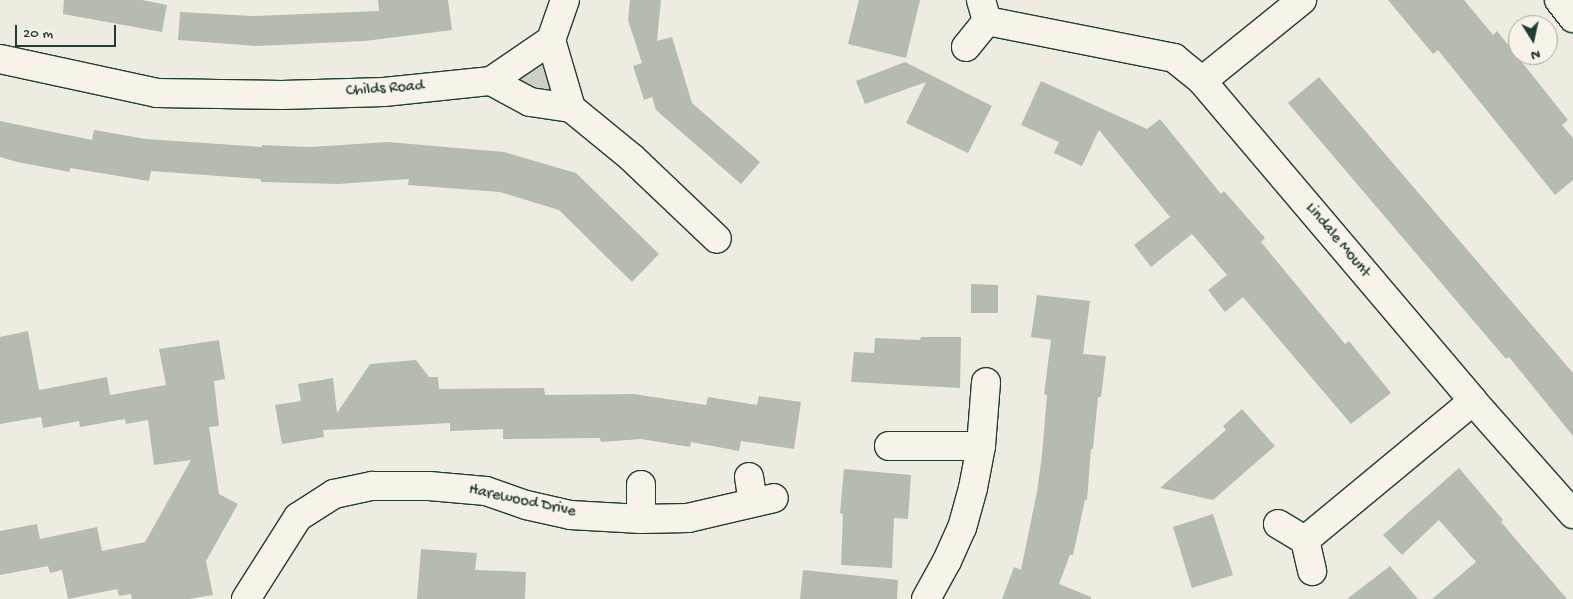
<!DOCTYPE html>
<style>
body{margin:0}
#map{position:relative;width:1573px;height:599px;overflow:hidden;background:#eeece1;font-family:"Gochi Hand",sans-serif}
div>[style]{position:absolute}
.green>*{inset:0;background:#cccfc4}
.building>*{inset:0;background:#b5bbb0}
.roads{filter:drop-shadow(1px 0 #1f3d34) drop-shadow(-1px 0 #1f3d34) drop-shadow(0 1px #1f3d34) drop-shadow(0 -1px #1f3d34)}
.minor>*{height:28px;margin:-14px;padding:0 14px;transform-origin:14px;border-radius:14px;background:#f7f3e8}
span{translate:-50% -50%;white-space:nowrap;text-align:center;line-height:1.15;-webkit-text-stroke:5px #f7f3e8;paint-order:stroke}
.street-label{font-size:16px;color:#1f3d34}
.north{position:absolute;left:1508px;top:15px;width:50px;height:50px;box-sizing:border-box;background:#f7f3e8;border:1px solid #a1aaa0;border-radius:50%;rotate:170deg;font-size:14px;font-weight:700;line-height:20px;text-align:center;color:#1f3d34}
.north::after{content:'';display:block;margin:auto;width:18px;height:22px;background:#1f3d34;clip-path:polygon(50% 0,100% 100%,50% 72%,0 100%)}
.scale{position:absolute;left:15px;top:25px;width:101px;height:22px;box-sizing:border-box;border:2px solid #1f3d34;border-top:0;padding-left:6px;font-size:15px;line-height:18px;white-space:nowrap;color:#1f3d34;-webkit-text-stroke:4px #f7f3e8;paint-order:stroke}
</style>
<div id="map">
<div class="green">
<div style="clip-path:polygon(551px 40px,571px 108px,491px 81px)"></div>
</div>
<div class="building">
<div style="clip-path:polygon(64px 0,142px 0,167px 5px,162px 32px,63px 14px)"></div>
<div style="clip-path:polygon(378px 0,448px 0,452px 30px,365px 41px,256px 46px,178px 40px,180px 12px,253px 16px,379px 11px)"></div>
<div style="clip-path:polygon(630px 0,661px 0,657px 41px,672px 37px,692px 103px,760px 162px,741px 184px,656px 110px,652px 97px,644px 100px,633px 66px,642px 63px,628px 20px)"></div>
<div style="clip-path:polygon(859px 0,920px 0,906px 58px,848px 44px)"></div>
<div style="clip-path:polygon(1388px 0,1464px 0,1493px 35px,1497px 31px,1568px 120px,1562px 125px,1573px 138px,1573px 180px,1555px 195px,1438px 50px,1433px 54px)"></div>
<div style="clip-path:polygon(905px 62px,992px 106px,968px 153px,906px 123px,926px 82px,865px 104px,856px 81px)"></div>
<div style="clip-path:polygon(1319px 77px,1573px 373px,1573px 436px,1509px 357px,1506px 359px,1288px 103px)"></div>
<div style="clip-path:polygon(1041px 81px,1147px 129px,1160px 119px,1221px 194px,1224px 191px,1265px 238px,1261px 242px,1345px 344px,1349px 341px,1391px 393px,1351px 424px,1243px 297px,1225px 312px,1208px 290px,1227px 275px,1192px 234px,1151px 267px,1134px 245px,1170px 217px,1099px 130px,1082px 166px,1054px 153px,1059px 142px,1021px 125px)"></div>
<div style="clip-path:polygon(0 121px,92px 140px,94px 130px,146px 139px,262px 147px,262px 145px,310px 147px,388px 142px,504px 152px,576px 173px,659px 254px,632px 282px,559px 210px,500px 192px,408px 185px,409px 179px,338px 184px,261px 182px,261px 179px,151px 171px,149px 181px,70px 168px,70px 172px,17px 162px,0 157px)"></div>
<div style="clip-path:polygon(971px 284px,998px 285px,998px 313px,971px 313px)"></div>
<div style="clip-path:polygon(1037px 295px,1090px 301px,1083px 354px,1106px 356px,1101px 397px,1098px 397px,1093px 449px,1091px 449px,1087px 500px,1085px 500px,1073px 555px,1070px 555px,1059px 584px,1091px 597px,1091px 599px,1002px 599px,1014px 567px,1021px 570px,1037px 492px,1042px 455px,1047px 395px,1044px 394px,1051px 340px,1031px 337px)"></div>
<div style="clip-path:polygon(28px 331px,39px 390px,107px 377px,110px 395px,166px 385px,159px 349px,219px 340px,225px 379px,214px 381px,219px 426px,209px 427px,219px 494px,238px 504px,206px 561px,213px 595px,189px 599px,132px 599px,131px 594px,119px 596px,117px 589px,68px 599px,62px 570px,50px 573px,48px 566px,0 575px,0 531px,37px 524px,40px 539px,97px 527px,102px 551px,145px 542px,191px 460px,154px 465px,148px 420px,126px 424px,125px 419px,80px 427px,79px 421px,43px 428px,41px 417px,0 424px,0 337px)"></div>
<div style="clip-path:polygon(921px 337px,961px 337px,960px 388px,851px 382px,854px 352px,874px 353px,875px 338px,920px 340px)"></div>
<div style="clip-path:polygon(416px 360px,429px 377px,438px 377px,439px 389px,544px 388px,545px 395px,634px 394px,706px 405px,708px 397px,757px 405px,759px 396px,801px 402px,794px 449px,741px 441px,739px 451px,691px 442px,690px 447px,641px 439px,601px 442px,600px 438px,503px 439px,503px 429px,450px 431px,450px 423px,323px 430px,324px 437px,282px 444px,275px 405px,301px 401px,298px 384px,333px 378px,337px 413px,370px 364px)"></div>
<div style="clip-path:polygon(1242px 409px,1275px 446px,1213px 500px,1160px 488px,1226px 430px,1223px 426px)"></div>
<div style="clip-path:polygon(1459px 468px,1503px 520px,1501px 522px,1567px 599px,1432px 599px,1476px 562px,1439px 520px,1402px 555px,1383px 535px)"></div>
<div style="clip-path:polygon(844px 469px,911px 475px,908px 519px,894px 518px,892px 568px,841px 565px,843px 514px,840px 513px)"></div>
<div style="clip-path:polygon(1213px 514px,1233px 575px,1192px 588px,1173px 527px)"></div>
<div style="clip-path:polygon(421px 549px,477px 553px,475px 570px,526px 572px,525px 599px,417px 599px)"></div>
<div style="clip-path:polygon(1390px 566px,1418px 599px,1347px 599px)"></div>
<div style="clip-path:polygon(803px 570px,898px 580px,897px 599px,800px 599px)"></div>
</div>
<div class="roads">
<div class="minor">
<div style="left:1559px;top:0;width:23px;rotate:52deg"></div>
<div style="left:987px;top:21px;width:191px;rotate:11.2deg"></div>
<div style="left:1174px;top:58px;width:36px;rotate:39deg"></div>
<div style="left:1202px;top:81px;width:419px;rotate:49.7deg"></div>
<div style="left:1473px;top:401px;width:151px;rotate:48.5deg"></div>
<div style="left:551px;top:40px;width:71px;rotate:73.6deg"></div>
<div style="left:966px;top:47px;width:33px;rotate:-51deg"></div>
<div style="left:987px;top:21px;width:22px;rotate:-106deg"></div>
<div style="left:0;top:59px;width:161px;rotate:12.2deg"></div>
<div style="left:157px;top:93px;width:125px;rotate:0.9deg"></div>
<div style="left:282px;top:95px;width:102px;rotate:-1.7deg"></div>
<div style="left:384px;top:92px;width:108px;rotate:-5.9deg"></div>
<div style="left:491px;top:81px;width:44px;rotate:28.3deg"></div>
<div style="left:530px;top:102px;width:41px;rotate:8.3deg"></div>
<div style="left:571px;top:108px;width:79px;rotate:39.3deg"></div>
<div style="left:632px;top:158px;width:117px;rotate:43.6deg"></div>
<div style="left:491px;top:81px;width:73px;rotate:-34.3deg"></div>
<div style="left:551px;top:40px;width:42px;rotate:-70.7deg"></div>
<div style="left:1202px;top:81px;width:129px;rotate:-39deg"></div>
<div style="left:889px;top:446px;width:92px"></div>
<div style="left:749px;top:477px;width:25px;rotate:81deg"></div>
<div style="left:641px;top:485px;width:34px;rotate:90deg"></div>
<div style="left:1278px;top:524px;width:31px;rotate:31deg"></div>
<div style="left:1305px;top:540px;width:32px;rotate:77deg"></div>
<div style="left:1305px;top:540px;width:218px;rotate:-39.6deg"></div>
<div style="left:246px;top:599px;width:97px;rotate:-57.6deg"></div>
<div style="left:298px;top:517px;width:43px;rotate:-32.6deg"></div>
<div style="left:334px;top:494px;width:39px;rotate:-12deg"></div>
<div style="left:372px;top:486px;width:57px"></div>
<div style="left:429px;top:486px;width:57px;rotate:5deg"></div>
<div style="left:486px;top:491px;width:42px;rotate:19.3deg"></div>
<div style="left:526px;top:505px;width:45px;rotate:12.8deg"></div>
<div style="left:570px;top:515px;width:71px;rotate:3.2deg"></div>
<div style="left:641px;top:519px;width:47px;rotate:-1.2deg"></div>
<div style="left:688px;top:518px;width:88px;rotate:-13.1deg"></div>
<div style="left:926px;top:599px;width:43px;rotate:-61.1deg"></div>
<div style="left:947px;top:561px;width:36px;rotate:-66deg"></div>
<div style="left:962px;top:528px;width:41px;rotate:-74.6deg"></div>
<div style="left:973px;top:488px;width:43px;rotate:-79.2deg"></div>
<div style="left:981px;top:446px;width:64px;rotate:-85.5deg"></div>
</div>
</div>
<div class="street-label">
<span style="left:385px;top:90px;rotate:-4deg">Childs Road</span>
<span style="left:1337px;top:241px;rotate:50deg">Lindale Mount</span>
<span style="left:522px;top:502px;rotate:12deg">Harewood Drive</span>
</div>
<div class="north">N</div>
<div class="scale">20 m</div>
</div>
